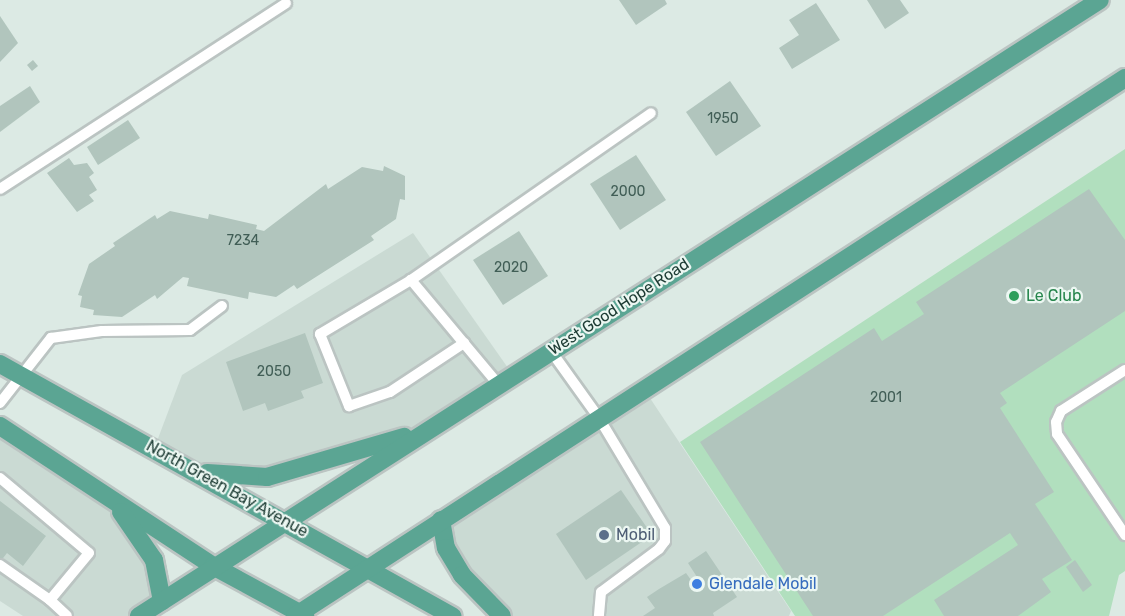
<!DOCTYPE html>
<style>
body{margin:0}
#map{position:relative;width:1125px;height:616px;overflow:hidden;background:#dceae4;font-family:Rubik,sans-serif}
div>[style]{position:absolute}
.built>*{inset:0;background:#cadad3}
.green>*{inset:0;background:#b1dfbe}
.building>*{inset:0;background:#b1c5bd}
.roads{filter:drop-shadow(2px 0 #bbc4c2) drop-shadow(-2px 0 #bbc4c2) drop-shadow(0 2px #bbc4c2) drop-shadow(0 -2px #bbc4c2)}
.lane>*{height:10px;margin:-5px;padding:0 5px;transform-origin:5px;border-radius:5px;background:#fff}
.primary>*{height:18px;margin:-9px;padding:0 9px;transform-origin:9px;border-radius:9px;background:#5ba593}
.dots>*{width:16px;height:16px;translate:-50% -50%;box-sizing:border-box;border:3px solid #ecf7f2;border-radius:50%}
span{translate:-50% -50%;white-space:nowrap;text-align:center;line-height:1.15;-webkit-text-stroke:4.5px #ecf7f2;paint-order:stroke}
.number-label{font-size:14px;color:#415e56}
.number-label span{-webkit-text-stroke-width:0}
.leisure-label{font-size:16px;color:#27864d}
.left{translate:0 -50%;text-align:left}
.street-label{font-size:16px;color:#1c3b33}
.service-label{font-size:16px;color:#4e5e75}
.shop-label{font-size:16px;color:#366cbe}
</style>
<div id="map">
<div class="built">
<div style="clip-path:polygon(413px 233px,513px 375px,426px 430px,267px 477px,196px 472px,154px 449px,182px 375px)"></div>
<div style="clip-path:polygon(644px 389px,791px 611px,789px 616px,502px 616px,473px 589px,441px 520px)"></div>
<div style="clip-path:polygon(0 426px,108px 497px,139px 535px,162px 601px,139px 616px,23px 616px,0 601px)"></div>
</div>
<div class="green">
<div style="clip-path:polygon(1125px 149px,1125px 571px,1119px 575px,1109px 616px,795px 616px,680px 442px)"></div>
</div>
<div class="building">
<div style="clip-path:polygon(619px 0,665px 0,667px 4px,636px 25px)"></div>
<div style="clip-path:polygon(867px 0,900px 0,909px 13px,885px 29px)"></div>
<div style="clip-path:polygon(816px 3px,840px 40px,792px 69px,779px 48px,799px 35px,789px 20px)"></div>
<div style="clip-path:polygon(0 16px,18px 43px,0 62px)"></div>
<div style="clip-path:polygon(33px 60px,38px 66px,32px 71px,27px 65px)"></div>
<div style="clip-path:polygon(730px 81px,761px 126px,716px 156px,686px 112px)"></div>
<div style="clip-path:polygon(30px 86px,40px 102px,0 132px,0 106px)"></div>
<div style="clip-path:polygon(128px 120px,140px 138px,98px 165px,87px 147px)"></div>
<div style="clip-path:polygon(636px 155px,666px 200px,620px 230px,590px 184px)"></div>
<div style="clip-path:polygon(69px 158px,74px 165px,87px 163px,94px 173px,89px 177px,97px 190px,89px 195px,94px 201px,77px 212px,47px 173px)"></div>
<div style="clip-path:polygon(384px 166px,405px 176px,405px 200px,400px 199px,396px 219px,371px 236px,374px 240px,297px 289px,294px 285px,276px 297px,249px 292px,248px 299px,187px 286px,189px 278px,183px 277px,157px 299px,155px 295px,122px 317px,93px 315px,94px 310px,80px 307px,82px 296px,78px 295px,89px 264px,115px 246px,113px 243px,155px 215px,157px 219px,170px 211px,208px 219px,209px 214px,257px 225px,256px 229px,264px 231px,326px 184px,328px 189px,362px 167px,383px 171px)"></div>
<div style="clip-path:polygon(1089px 189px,1125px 240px,1125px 311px,1000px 393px,1007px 403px,1000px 408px,1054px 492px,1035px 504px,1072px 560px,1042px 579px,1051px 592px,1018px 616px,944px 616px,934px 600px,1018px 545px,1010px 533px,883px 616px,813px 616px,700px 442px,874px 328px,882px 341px,924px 314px,916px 302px)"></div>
<div style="clip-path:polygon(519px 231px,548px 276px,503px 305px,473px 260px)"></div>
<div style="clip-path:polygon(305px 333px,323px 383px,301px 391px,304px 398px,268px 411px,265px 403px,243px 411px,226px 362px)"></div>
<div style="clip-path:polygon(621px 490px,652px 535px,586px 580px,556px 534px)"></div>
<div style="clip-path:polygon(0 501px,46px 536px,23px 566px,7px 553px,0 562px)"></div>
<div style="clip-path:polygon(706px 551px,737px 597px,713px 613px,714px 616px,643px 616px,655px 608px,647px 597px,659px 589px,686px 573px,691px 580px,697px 577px,688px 563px)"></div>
<div style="clip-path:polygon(1075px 560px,1092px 585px,1083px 592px,1066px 567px)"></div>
</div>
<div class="roads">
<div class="lane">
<div style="left:0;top:189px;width:341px;rotate:-33deg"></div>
<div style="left:411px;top:280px;width:106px;rotate:149.3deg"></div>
<div style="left:320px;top:334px;width:78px;rotate:68.1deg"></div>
<div style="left:349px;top:406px;width:43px;rotate:-18.9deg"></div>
<div style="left:390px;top:392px;width:89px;rotate:-33.5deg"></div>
<div style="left:551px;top:351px;width:82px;rotate:54.4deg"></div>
<div style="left:599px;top:418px;width:128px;rotate:59deg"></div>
<div style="left:665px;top:528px;width:13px;rotate:90deg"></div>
<div style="left:665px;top:541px;width:10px;rotate:127deg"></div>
<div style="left:659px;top:549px;width:72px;rotate:143.4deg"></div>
<div style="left:601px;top:592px;width:24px;rotate:95deg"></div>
<div style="left:1125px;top:370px;width:76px;rotate:147.4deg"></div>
<div style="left:1061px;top:411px;width:12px;rotate:114deg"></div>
<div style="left:1056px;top:422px;width:12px;rotate:85deg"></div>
<div style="left:1057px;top:434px;width:122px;rotate:56deg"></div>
<div style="left:498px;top:384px;width:136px;rotate:-129.9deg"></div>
<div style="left:411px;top:280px;width:292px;rotate:-34.8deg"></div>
<div style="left:0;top:403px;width:83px;rotate:-51.9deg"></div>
<div style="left:51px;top:338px;width:51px;rotate:-7.8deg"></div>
<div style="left:102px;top:331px;width:88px;rotate:-0.7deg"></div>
<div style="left:190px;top:330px;width:40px;rotate:-37deg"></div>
<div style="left:0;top:478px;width:116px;rotate:40.1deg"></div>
<div style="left:89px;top:553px;width:61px;rotate:129.7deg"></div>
<div style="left:50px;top:600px;width:23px;rotate:43deg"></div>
<div style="left:0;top:565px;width:61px;rotate:35deg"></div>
</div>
<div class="primary">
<div style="left:0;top:364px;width:518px;rotate:29.14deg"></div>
<div style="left:0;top:426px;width:255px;rotate:33.3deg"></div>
<div style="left:213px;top:566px;width:105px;rotate:28.5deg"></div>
<div style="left:207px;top:473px;width:60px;rotate:3.8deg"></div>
<div style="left:267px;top:477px;width:143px;rotate:-16.3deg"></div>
<div style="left:121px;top:512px;width:58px;rotate:55.5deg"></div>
<div style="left:154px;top:560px;width:42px;rotate:79deg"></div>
<div style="left:441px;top:520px;width:28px;rotate:80deg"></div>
<div style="left:446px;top:548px;width:31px;rotate:59deg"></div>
<div style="left:462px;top:575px;width:57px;rotate:45.7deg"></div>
<div style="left:139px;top:616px;width:1141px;rotate:-32.66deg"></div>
<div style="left:295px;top:616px;width:989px;rotate:-32.95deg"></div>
</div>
</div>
<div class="dots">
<div style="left:1014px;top:296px;background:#2e9e5b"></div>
<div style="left:604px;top:535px;background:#5c6f8a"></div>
<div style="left:697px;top:584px;background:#3f7fe0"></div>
</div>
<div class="number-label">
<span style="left:723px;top:119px">1950</span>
<span style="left:628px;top:192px">2000</span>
<span style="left:243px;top:241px">7234</span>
<span style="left:511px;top:268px">2020</span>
<span style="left:274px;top:372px">2050</span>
<span style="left:886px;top:398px">2001</span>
</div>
<div class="leisure-label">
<span class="left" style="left:1026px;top:296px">Le Club</span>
</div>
<div class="street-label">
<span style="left:619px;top:307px;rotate:-33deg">West Good Hope Road</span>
<span style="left:227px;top:489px;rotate:29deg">North Green Bay Avenue</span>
</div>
<div class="service-label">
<span class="left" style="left:616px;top:535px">Mobil</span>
</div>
<div class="shop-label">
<span class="left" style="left:709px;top:584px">Glendale Mobil</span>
</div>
</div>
